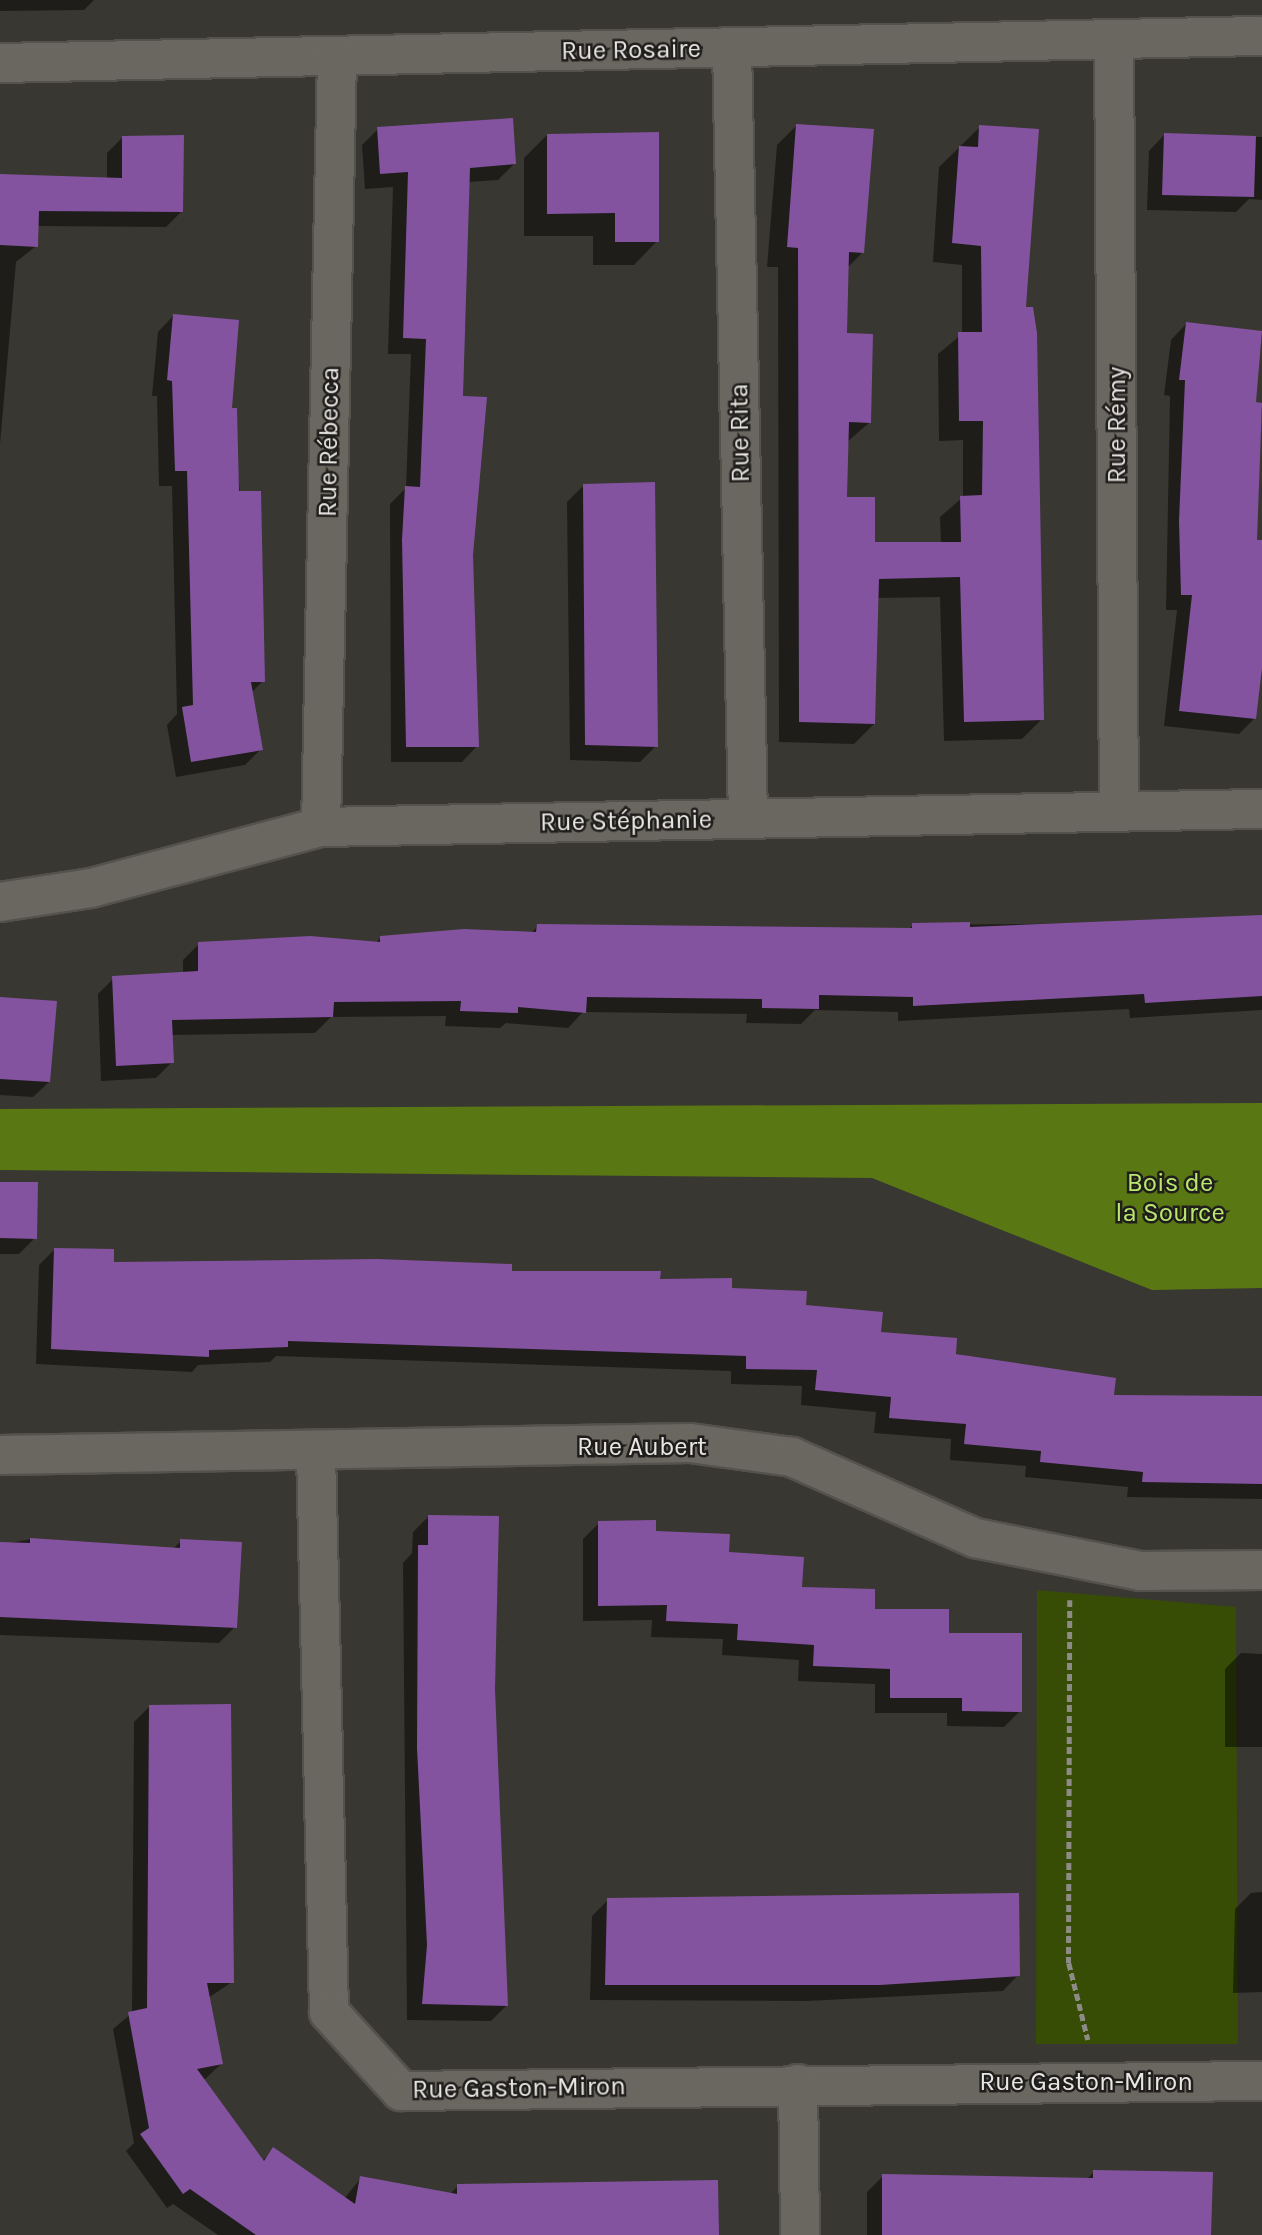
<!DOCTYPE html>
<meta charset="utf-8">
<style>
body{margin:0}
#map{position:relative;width:1262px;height:2235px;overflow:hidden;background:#393731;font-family:Karla,sans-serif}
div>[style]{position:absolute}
.green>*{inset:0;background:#374d05}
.forest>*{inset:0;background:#597814}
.shadow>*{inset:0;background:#0007}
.building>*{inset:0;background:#8353a0}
.path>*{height:4.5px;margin-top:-2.25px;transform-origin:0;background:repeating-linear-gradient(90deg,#8d8b86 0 7px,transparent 0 10.5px)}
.roads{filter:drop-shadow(2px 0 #55524e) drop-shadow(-2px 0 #55524e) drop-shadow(0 2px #55524e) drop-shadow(0 -2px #55524e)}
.street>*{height:38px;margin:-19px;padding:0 19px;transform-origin:19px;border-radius:19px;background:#6a6760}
span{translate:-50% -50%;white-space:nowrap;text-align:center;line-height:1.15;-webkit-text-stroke:5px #201e1c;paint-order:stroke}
.street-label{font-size:26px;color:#e9e7e3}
.park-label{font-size:26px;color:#bae76e}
</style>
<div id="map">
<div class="green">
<div style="clip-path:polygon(1037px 1590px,1236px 1607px,1238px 2044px,1036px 2044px)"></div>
</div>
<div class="forest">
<div style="clip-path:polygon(1262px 1103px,1262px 1288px,1152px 1290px,872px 1178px,0 1170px,0 1109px)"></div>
</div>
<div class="shadow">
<div style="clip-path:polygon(0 0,94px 0,84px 10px,0 11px)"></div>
<div style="clip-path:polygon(797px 125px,863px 252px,847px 268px,845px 335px,870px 422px,847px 442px,845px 499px,873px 544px,941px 544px,940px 517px,963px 497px,963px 440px,939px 441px,938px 354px,962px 334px,962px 265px,933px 262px,939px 167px,980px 127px,1024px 308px,1042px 719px,1022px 739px,944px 741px,940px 597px,877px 598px,874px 724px,854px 744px,779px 742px,778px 267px,767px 267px,777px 145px)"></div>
<div style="clip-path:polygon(378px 129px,514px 164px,498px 180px,468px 182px,462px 397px,477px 746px,462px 762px,391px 762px,390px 504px,406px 488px,411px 354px,388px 354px,393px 187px,365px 189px,362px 145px)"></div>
<div style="clip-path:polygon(547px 135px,657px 241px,634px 265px,593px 265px,593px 236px,524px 236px,524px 158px)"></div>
<div style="clip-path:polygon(1164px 135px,1262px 137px,1262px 200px,1249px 199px,1236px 212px,1147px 210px,1149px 151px)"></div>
<div style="clip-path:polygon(123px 137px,181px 212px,166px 227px,37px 226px,36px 246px,16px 262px,0 444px,0 176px,107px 179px,107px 153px)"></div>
<div style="clip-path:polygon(173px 316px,230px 410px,263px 681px,251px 693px,261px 749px,245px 765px,176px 777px,167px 725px,177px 714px,172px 486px,159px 486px,157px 396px,152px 396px,158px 332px)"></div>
<div style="clip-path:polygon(1186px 324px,1262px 333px,1254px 404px,1262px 404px,1255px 542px,1262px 653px,1254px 719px,1239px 734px,1164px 726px,1177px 610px,1166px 610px,1170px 396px,1164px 395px,1171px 340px)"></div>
<div style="clip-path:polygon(583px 486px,656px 746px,640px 762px,570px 760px,567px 502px)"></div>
<div style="clip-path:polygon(1262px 922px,1262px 1010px,1130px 1018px,1129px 1009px,898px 1021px,898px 1012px,815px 1010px,801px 1024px,746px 1023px,747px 1014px,583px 1012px,568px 1028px,506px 1023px,500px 1028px,445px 1026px,446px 1016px,331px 1017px,315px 1033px,171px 1035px,172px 1062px,156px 1078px,101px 1081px,98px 994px,114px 978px,183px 974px,183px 960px,199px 944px,375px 944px,380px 938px,531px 933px,538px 926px,908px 930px,913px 925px)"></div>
<div style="clip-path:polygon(0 1000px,49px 1082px,33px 1097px,0 1095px)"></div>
<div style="clip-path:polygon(0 1183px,35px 1238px,19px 1254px,0 1254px)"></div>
<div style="clip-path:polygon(55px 1249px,112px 1263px,510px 1273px,730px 1290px,1112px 1397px,1262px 1400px,1262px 1499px,1127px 1497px,1128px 1487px,1025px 1477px,1026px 1466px,950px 1460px,951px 1439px,874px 1433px,876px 1412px,801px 1405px,802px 1386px,731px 1384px,731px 1371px,276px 1356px,270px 1362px,198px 1365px,192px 1372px,36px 1364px,39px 1265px)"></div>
<div style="clip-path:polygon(429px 1516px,494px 1689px,507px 2005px,491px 2021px,407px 2020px,403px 1563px,412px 1553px,413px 1532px)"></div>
<div style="clip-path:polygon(599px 1523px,727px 1554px,800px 1588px,948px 1634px,1020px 1711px,1004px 1727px,947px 1726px,947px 1713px,875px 1713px,875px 1684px,798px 1681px,799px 1660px,722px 1655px,723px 1639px,651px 1637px,652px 1620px,583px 1621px,583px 1539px)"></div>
<div style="clip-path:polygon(31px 1539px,173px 1549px,181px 1541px,235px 1627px,219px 1643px,0 1635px,0 1545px)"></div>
<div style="clip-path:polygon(1241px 1653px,1262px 1654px,1262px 1747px,1225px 1747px,1225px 1669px)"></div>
<div style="clip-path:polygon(150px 1706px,232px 1982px,208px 1998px,221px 2064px,203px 2081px,262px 2161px,274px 2150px,344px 2199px,361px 2178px,450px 2194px,458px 2186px,717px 2235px,218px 2235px,173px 2204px,167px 2208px,126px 2151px,134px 2143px,113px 2029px,132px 2013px,134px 1722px)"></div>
<div style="clip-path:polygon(1262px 1892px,1262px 1992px,1233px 1993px,1235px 1909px,1251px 1893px)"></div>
<div style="clip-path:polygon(608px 1900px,1018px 1975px,1003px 1991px,807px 2001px,590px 2000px,592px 1916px)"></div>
<div style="clip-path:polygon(1094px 2172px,1209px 2235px,867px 2235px,867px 2192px,883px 2176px,1086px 2180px)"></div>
</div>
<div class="building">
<div style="clip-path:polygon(513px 118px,516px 164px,470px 168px,463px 396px,487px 397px,473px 555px,479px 747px,406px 747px,402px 540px,405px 486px,420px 487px,426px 339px,403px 338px,408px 172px,380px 174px,377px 127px)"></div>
<div style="clip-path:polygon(796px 124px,874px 129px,864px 253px,849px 252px,847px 333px,873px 334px,871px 423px,849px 422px,847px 497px,875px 497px,875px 542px,961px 542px,960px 496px,982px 495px,983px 421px,959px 421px,958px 332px,982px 332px,981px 246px,952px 243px,959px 146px,978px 147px,979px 125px,1039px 129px,1026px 307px,1033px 307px,1037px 333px,1044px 720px,964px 722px,960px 577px,879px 579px,875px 724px,799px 722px,798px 248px,787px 247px)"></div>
<div style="clip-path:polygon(659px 132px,659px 242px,615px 242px,615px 213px,547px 214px,547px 134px)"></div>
<div style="clip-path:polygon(1164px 133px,1256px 136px,1254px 197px,1162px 195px)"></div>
<div style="clip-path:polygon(184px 135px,183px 212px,39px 211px,38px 247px,0 245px,0 174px,122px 178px,122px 136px)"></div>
<div style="clip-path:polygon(173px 314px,239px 320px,232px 408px,237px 408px,239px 491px,261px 491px,265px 682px,251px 682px,263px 750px,191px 762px,182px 707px,193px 705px,187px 471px,175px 471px,172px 381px,167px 380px)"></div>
<div style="clip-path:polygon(1186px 322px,1262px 331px,1256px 402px,1262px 403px,1257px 540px,1262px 540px,1262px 668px,1256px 719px,1179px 711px,1192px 595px,1181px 595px,1179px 521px,1185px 380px,1179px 380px)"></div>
<div style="clip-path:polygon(655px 482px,658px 747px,585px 745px,583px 484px)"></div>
<div style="clip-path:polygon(1262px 915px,1262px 996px,1145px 1003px,1144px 994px,913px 1006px,913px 997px,819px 995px,819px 1009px,762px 1008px,762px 999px,587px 997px,586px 1013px,518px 1007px,518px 1013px,460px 1011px,461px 1001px,334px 1002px,333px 1017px,172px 1020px,174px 1063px,116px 1066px,112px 976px,198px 971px,198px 942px,310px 936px,380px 942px,380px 936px,464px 929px,536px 932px,537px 924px,912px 928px,912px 923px,970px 922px,970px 927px)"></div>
<div style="clip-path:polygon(0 997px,57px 1001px,50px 1082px,0 1079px)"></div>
<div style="clip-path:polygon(0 1182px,38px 1182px,37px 1239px,0 1238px)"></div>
<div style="clip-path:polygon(54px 1248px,114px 1249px,114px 1262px,377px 1259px,512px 1264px,512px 1271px,661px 1271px,660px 1279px,732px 1278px,732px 1288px,807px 1291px,806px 1305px,883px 1312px,881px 1332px,957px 1338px,956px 1354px,1116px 1378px,1114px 1395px,1262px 1396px,1262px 1484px,1142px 1482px,1143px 1472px,1040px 1462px,1041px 1451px,964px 1444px,966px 1424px,889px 1418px,891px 1397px,815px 1390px,817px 1370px,746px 1369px,746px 1356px,288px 1341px,288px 1347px,209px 1350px,209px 1357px,51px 1349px)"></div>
<div style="clip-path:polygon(428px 1515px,499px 1516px,495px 1689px,508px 2006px,422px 2004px,427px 1945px,417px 1748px,418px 1545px,428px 1545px)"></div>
<div style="clip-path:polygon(656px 1520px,656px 1531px,730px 1534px,729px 1552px,804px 1557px,802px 1587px,875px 1589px,875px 1609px,949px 1609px,949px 1633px,1022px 1633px,1022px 1712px,962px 1711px,962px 1698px,890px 1698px,890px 1669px,813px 1666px,814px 1645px,737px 1640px,738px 1624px,666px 1621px,667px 1605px,598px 1606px,598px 1521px)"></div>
<div style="clip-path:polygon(30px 1538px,180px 1548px,180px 1539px,242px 1542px,237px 1628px,0 1617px,0 1542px,30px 1543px)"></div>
<div style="clip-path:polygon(231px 1704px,234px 1983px,207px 1983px,223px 2064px,197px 2069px,264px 2161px,273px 2147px,355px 2204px,360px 2176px,457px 2194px,457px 2184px,718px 2180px,719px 2235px,256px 2235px,190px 2189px,183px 2194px,140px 2134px,149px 2128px,128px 2012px,147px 2008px,149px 1705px)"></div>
<div style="clip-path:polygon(1019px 1893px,1020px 1976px,880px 1985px,605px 1985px,607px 1898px)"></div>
<div style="clip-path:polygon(1093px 2170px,1213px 2172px,1211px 2235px,882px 2235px,882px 2174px,1093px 2178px)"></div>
</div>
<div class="path">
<div style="left:1070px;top:1600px;width:363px;rotate:90.2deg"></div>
<div style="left:1069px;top:1963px;width:79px;rotate:76.1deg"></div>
</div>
<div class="roads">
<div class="street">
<div style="left:1114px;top:39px;width:772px;rotate:89.63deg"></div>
<div style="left:732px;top:48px;width:771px;rotate:88.81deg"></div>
<div style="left:0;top:63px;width:1262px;rotate:-1.23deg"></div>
<div style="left:321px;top:827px;width:771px;rotate:-88.81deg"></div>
<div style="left:0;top:902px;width:92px;rotate:-8.7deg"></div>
<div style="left:91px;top:888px;width:238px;rotate:-14.9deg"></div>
<div style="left:321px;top:827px;width:941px;rotate:-1.1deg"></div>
<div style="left:316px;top:1452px;width:560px;rotate:88.67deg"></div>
<div style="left:329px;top:2012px;width:107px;rotate:47.7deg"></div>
<div style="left:401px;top:2091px;width:861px;rotate:-0.67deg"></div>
<div style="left:0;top:1455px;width:690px;rotate:-1deg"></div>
<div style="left:690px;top:1443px;width:103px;rotate:7.8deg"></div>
<div style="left:792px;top:1457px;width:200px;rotate:23.9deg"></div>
<div style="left:975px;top:1538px;width:168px;rotate:11.3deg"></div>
<div style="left:1140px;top:1571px;width:122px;rotate:-0.5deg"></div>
<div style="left:798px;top:2084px;width:151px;rotate:89.2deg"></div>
</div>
</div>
<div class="street-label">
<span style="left:631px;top:50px;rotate:-1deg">Rue Rosaire</span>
<span style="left:1117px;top:425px;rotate:-90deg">Rue Rémy</span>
<span style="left:740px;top:433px;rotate:-91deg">Rue Rita</span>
<span style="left:329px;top:442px;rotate:-89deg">Rue Rébecca</span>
<span style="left:626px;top:821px;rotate:-1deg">Rue Stéphanie</span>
<span style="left:642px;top:1447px">Rue Aubert</span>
<span style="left:1086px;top:2082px">Rue Gaston-Miron</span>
<span style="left:519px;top:2088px;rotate:-1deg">Rue Gaston-Miron</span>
</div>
<div class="park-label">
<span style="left:1170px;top:1198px">Bois de<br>la Source</span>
</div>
</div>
